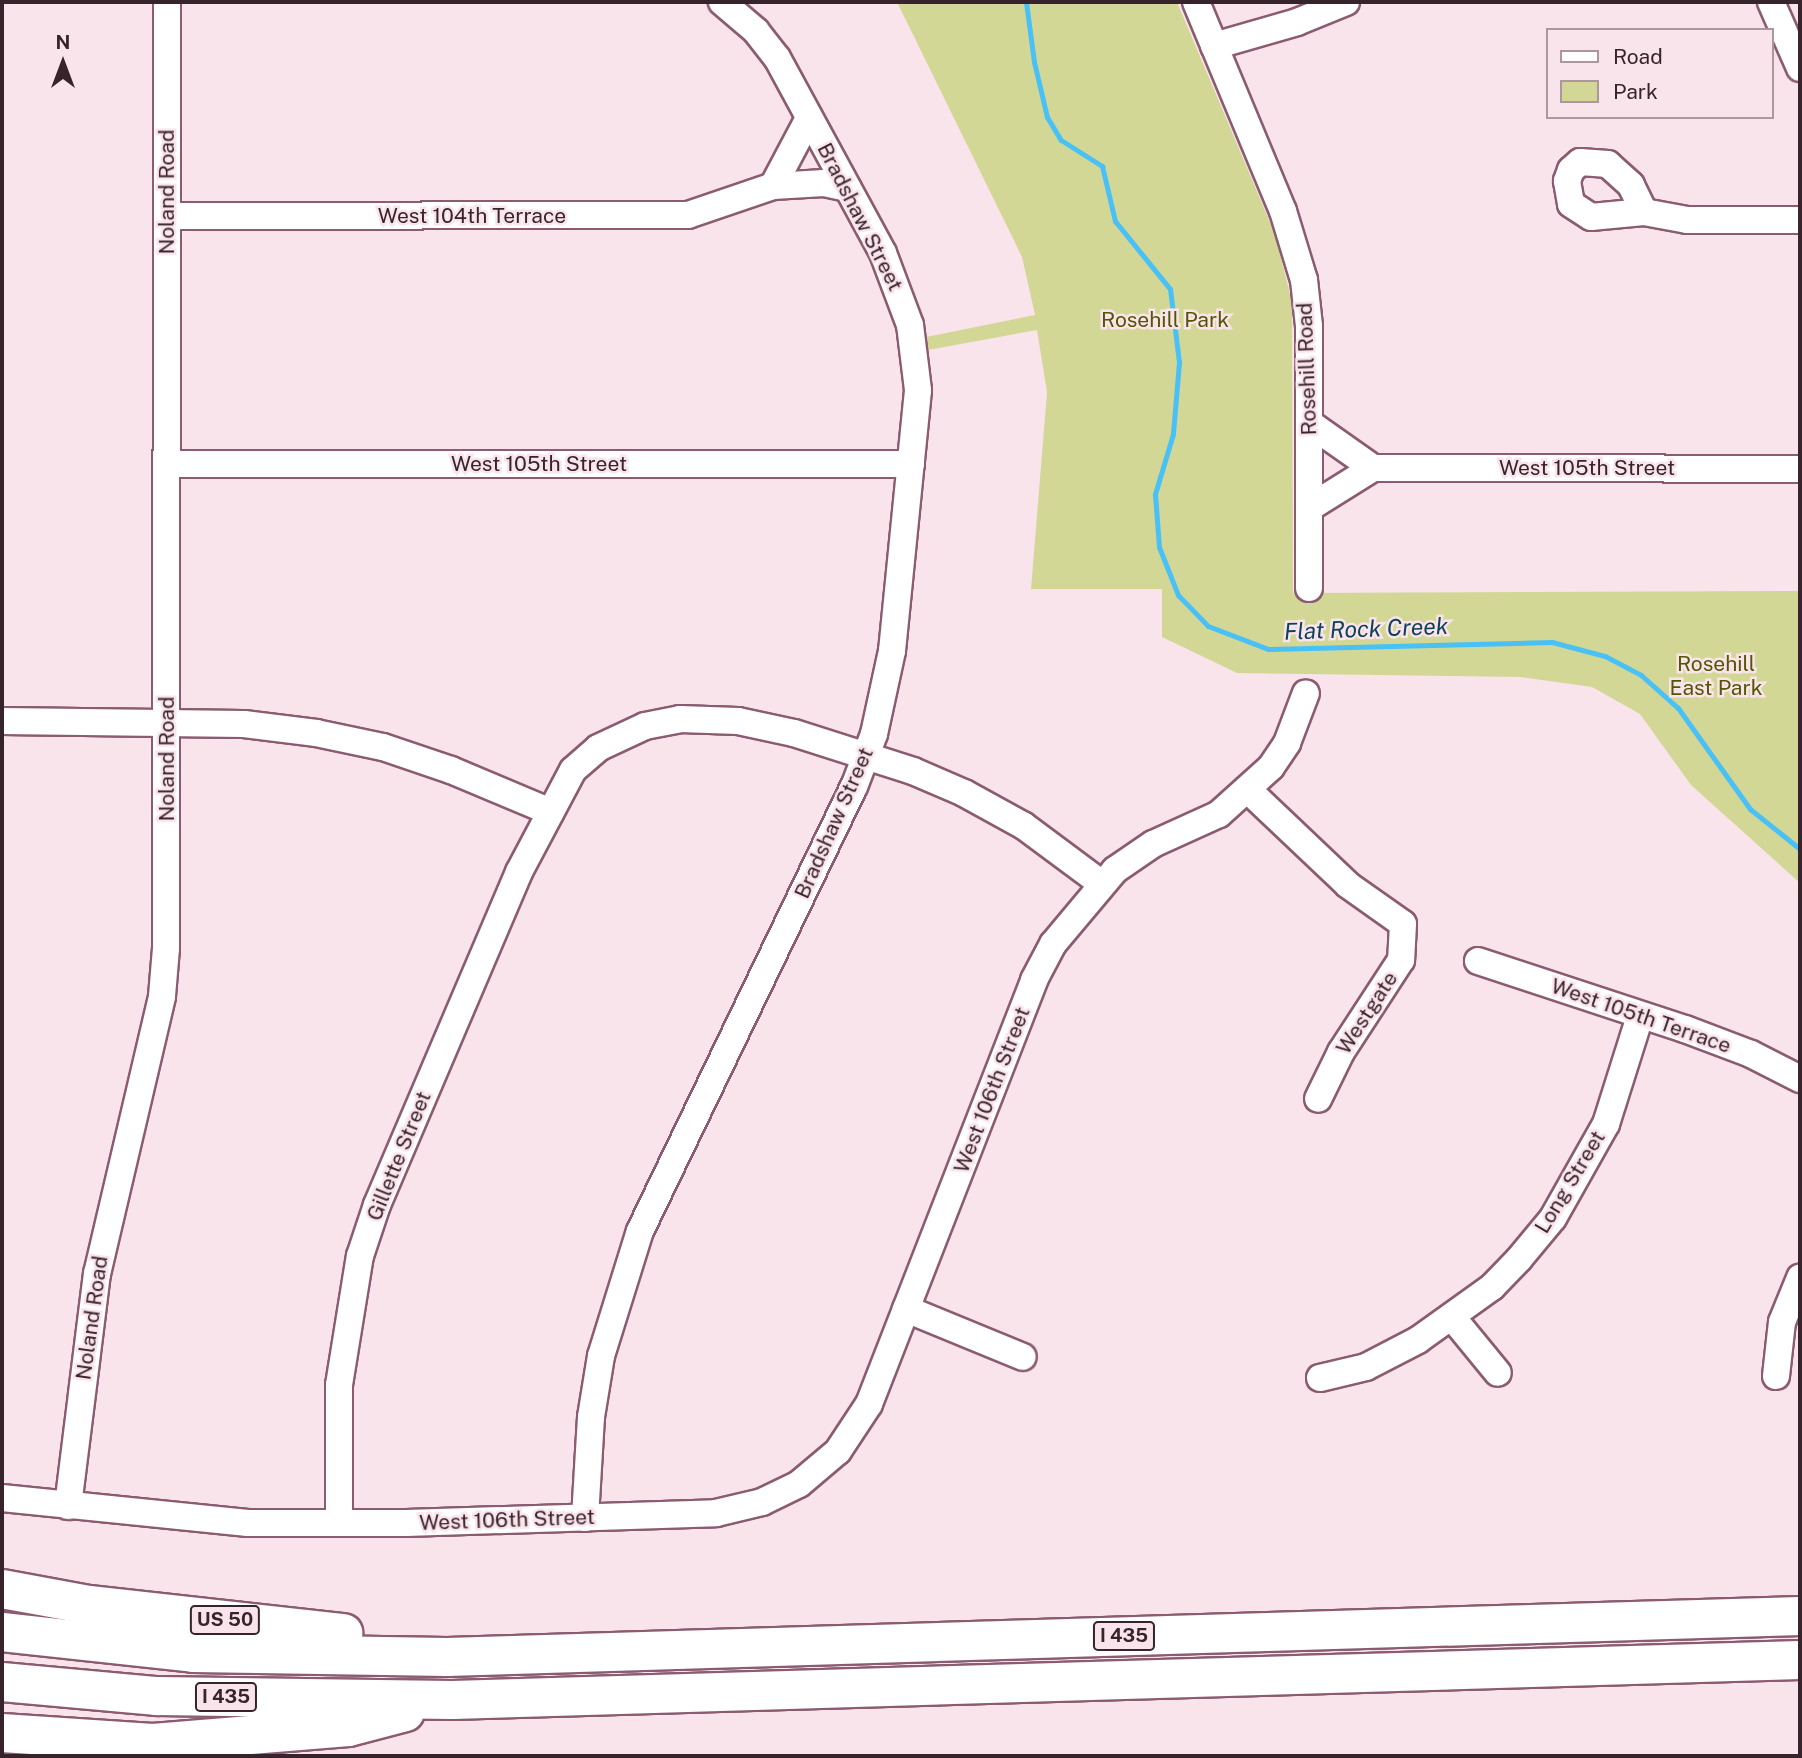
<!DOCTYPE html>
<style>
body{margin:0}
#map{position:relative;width:1802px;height:1758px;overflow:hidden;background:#fae4ec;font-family:"Public Sans",sans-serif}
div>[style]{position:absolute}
.green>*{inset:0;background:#d3d795}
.stream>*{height:5px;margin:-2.5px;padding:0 2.5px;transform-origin:2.5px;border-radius:2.5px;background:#49c1f6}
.roads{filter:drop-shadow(2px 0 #8b5c71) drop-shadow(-2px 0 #8b5c71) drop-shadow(0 2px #8b5c71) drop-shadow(0 -2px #8b5c71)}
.minor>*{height:26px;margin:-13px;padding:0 13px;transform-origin:13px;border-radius:13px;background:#fff}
.highway>*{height:38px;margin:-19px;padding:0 19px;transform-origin:19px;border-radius:19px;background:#fff}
span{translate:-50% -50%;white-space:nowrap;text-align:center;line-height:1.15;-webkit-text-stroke:5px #fae4ec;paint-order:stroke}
.shield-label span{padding:2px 5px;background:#fae4ec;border:2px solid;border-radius:5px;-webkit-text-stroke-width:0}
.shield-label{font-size:19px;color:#37232c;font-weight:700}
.street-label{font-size:21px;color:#37232c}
.park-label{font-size:21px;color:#535500}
.water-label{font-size:23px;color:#0e4157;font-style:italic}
.frame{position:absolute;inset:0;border:4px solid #37232c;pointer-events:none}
.legend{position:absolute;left:1546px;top:28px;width:228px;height:91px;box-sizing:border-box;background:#fae4ec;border:2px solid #ac979f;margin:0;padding:9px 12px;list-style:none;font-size:21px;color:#37232c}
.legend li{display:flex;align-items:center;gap:14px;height:35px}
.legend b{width:35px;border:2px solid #ac979f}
.north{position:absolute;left:28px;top:28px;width:70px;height:70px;-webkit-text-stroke:5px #fae4ec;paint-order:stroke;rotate:0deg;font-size:19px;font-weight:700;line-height:28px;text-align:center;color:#37232c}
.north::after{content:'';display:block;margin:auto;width:24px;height:32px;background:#37232c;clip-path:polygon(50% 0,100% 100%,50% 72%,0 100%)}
</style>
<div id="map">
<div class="green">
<div style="clip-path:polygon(897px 2px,1177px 2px,1275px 234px,1292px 302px,1293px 593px,1800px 591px,1800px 883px,1691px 785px,1640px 714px,1592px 687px,1520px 677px,1237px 673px,1162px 637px,1162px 589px,1031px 589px,1047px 392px,1037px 330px,928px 350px,926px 337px,1035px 315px,1022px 257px)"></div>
</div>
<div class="stream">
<div style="left:1026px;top:2px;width:61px;rotate:82.4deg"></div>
<div style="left:1034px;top:62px;width:57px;rotate:76.7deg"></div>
<div style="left:1047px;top:117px;width:27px;rotate:59deg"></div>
<div style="left:1061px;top:140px;width:49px;rotate:32.4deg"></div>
<div style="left:1102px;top:166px;width:57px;rotate:76.7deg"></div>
<div style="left:1115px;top:221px;width:87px;rotate:51deg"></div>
<div style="left:1170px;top:289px;width:74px;rotate:83deg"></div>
<div style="left:1179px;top:362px;width:72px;rotate:94.8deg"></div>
<div style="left:1173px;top:434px;width:63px;rotate:106.7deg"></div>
<div style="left:1155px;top:494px;width:53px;rotate:85.7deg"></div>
<div style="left:1159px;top:547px;width:52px;rotate:68.4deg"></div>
<div style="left:1178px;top:595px;width:43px;rotate:45.9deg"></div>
<div style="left:1208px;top:626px;width:64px;rotate:21deg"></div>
<div style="left:1268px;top:649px;width:284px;rotate:-1.4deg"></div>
<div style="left:1552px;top:642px;width:55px;rotate:14.8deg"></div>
<div style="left:1605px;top:656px;width:41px;rotate:27.8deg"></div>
<div style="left:1641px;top:675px;width:50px;rotate:41.7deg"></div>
<div style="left:1678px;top:708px;width:124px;rotate:54.5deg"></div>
<div style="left:1750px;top:809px;width:64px;rotate:38.7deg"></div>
</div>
<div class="roads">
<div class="minor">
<div style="left:1196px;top:2px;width:226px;rotate:67.4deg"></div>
<div style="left:1283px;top:211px;width:72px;rotate:73.1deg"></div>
<div style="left:1304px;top:280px;width:46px;rotate:83.8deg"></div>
<div style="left:1309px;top:326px;width:262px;rotate:90deg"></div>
<div style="left:1771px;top:2px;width:72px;rotate:66.3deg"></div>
<div style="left:1214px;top:46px;width:86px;rotate:-16.1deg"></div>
<div style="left:1297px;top:22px;width:53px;rotate:-22.2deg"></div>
<div style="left:773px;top:186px;width:77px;rotate:-62.1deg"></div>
<div style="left:1644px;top:212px;width:30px;rotate:-116deg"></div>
<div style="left:1631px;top:185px;width:31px;rotate:-138deg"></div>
<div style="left:1608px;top:164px;width:28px;rotate:-176deg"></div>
<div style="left:1580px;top:162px;width:12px;rotate:138deg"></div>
<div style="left:1571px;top:170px;width:12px;rotate:110deg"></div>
<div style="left:1567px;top:181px;width:23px;rotate:80deg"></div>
<div style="left:1571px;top:204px;width:24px;rotate:33deg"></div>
<div style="left:1591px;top:217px;width:53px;rotate:-5.4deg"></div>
<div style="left:1644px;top:212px;width:44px;rotate:10.5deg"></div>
<div style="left:1687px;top:220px;width:113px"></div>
<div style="left:167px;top:216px;width:521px;rotate:-0.11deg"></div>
<div style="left:688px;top:215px;width:90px;rotate:-18.8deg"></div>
<div style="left:773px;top:186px;width:51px;rotate:-3.4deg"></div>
<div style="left:824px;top:183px;width:24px;rotate:12deg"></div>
<div style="left:1309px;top:423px;width:78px;rotate:35.1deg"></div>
<div style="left:167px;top:464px;width:744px"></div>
<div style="left:1309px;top:508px;width:75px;rotate:-32deg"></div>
<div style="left:1373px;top:468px;width:427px;rotate:0.1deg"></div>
<div style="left:2px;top:721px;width:242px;rotate:0.7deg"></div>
<div style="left:244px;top:724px;width:73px;rotate:7.1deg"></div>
<div style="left:316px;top:733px;width:68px;rotate:11.8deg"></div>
<div style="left:383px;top:747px;width:72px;rotate:18.7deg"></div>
<div style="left:451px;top:770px;width:108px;rotate:22.8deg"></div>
<div style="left:1247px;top:789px;width:139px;rotate:43.5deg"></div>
<div style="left:1348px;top:885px;width:67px;rotate:35.3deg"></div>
<div style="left:1403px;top:924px;width:36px;rotate:93deg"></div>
<div style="left:1401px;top:960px;width:110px;rotate:123.1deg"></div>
<div style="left:1341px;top:1052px;width:52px;rotate:116.1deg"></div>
<div style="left:1478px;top:961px;width:218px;rotate:18.2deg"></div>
<div style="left:1685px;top:1029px;width:71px;rotate:20.7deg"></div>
<div style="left:1751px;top:1054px;width:55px;rotate:27deg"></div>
<div style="left:906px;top:1309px;width:126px;rotate:22.3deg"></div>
<div style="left:1452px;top:1317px;width:72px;rotate:50.6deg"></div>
<div style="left:1776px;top:1376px;width:54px;rotate:-83.7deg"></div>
<div style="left:1782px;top:1322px;width:48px;rotate:-67.8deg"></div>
<div style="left:1320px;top:1378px;width:47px;rotate:-13.4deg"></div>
<div style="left:1366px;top:1367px;width:59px;rotate:-27.4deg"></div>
<div style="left:1418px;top:1340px;width:91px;rotate:-35.6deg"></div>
<div style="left:1492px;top:1287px;width:39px;rotate:-46deg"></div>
<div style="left:1519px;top:1259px;width:53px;rotate:-50.3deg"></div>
<div style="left:1553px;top:1218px;width:108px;rotate:-60.6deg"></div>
<div style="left:1606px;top:1124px;width:113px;rotate:-72.5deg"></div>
<div style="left:2px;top:1498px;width:247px;rotate:5.8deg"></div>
<div style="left:248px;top:1523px;width:158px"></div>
<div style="left:406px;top:1523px;width:310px;rotate:-1.8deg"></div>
<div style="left:716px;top:1513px;width:47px;rotate:-13.4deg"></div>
<div style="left:762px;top:1502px;width:41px;rotate:-25.9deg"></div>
<div style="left:799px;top:1484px;width:51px;rotate:-40.2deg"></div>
<div style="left:838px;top:1451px;width:56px;rotate:-56.6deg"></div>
<div style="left:869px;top:1404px;width:455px;rotate:-68.7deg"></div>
<div style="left:1034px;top:980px;width:41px;rotate:-62.2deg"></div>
<div style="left:1053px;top:944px;width:97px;rotate:-50deg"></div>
<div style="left:1115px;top:870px;width:46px;rotate:-34.4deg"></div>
<div style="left:1153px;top:844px;width:72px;rotate:-24.4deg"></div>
<div style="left:1219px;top:814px;width:70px;rotate:-42.1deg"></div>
<div style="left:1271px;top:767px;width:29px;rotate:-56deg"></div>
<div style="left:1287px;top:743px;width:53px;rotate:-69.2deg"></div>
<div style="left:68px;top:1506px;width:234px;rotate:-82.9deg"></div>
<div style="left:97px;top:1274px;width:285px;rotate:-76.8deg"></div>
<div style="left:162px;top:996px;width:48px;rotate:-85.2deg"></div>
<div style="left:166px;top:948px;width:946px;rotate:-89.94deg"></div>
<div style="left:585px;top:1518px;width:101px;rotate:-86.6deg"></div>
<div style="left:591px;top:1417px;width:62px;rotate:-80.7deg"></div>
<div style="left:601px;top:1356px;width:131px;rotate:-72.7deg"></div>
<div style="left:640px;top:1231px;width:493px;rotate:-64.3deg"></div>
<div style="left:854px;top:787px;width:57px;rotate:-69.3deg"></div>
<div style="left:874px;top:734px;width:85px;rotate:-77.8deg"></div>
<div style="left:892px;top:651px;width:262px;rotate:-84.3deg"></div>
<div style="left:918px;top:390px;width:65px;rotate:-97deg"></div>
<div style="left:910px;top:325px;width:77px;rotate:-110.6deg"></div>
<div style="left:883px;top:253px;width:222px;rotate:-118.5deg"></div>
<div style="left:777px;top:58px;width:34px;rotate:-128deg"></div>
<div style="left:756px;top:31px;width:45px;rotate:-139.5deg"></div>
<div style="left:339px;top:1523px;width:138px;rotate:-90deg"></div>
<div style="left:339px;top:1385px;width:131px;rotate:-80.8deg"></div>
<div style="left:360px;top:1256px;width:54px;rotate:-71.6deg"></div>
<div style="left:377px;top:1205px;width:362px;rotate:-66.9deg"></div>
<div style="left:519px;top:872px;width:115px;rotate:-62.1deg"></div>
<div style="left:573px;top:770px;width:33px;rotate:-41deg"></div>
<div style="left:598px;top:748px;width:52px;rotate:-25.1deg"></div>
<div style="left:645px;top:726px;width:36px;rotate:-11deg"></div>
<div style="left:680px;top:719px;width:58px;rotate:2deg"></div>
<div style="left:738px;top:721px;width:57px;rotate:12.1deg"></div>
<div style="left:794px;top:733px;width:125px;rotate:17.7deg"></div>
<div style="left:913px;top:771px;width:56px;rotate:23.3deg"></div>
<div style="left:964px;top:793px;width:68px;rotate:28.8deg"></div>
<div style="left:1024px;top:826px;width:97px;rotate:36.6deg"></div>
</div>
<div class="highway">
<div style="left:2px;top:1589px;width:88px;rotate:10.4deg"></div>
<div style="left:89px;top:1605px;width:256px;rotate:6.3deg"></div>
<div style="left:2px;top:1632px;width:193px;rotate:6.2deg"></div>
<div style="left:194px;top:1653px;width:253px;rotate:0.9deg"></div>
<div style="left:447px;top:1657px;width:1354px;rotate:-1.74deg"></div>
<div style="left:2px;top:1682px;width:156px;rotate:5.2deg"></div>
<div style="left:157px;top:1696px;width:295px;rotate:0.8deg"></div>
<div style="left:452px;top:1700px;width:1349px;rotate:-1.7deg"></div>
<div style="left:2px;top:1733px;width:151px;rotate:3.8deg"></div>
<div style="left:153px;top:1743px;width:196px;rotate:-4.7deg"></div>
<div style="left:348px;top:1727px;width:59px;rotate:-14.7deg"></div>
</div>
</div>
<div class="shield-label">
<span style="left:225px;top:1620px">US 50</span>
<span style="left:1124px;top:1636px">I 435</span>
<span style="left:226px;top:1697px">I 435</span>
</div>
<div class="street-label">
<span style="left:167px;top:192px;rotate:-90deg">Noland Road</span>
<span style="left:472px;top:216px">West 104th Terrace</span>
<span style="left:860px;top:217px;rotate:63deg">Bradshaw Street</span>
<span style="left:1307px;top:369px;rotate:-92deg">Rosehill Road</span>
<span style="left:539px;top:464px">West 105th Street</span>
<span style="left:1587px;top:468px">West 105th Street</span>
<span style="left:167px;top:759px;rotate:-90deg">Noland Road</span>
<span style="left:834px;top:823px;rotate:-66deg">Bradshaw Street</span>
<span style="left:1367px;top:1013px;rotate:-57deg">Westgate</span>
<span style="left:1641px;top:1016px;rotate:19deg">West 105th Terrace</span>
<span style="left:992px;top:1090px;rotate:-69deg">West 106th Street</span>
<span style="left:399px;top:1156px;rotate:-68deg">Gillette Street</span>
<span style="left:1570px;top:1182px;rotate:-59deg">Long Street</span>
<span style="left:92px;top:1318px;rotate:-82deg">Noland Road</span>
<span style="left:507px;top:1520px;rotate:-2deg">West 106th Street</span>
</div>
<div class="park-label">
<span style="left:1165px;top:320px">Rosehill Park</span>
<span style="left:1716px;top:676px">Rosehill<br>East Park</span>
</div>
<div class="water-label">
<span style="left:1366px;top:629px;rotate:-2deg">Flat Rock Creek</span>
</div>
<div class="frame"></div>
<ul class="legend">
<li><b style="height:9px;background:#fff"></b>Road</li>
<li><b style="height:19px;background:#d3d795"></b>Park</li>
</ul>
<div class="north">N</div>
</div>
